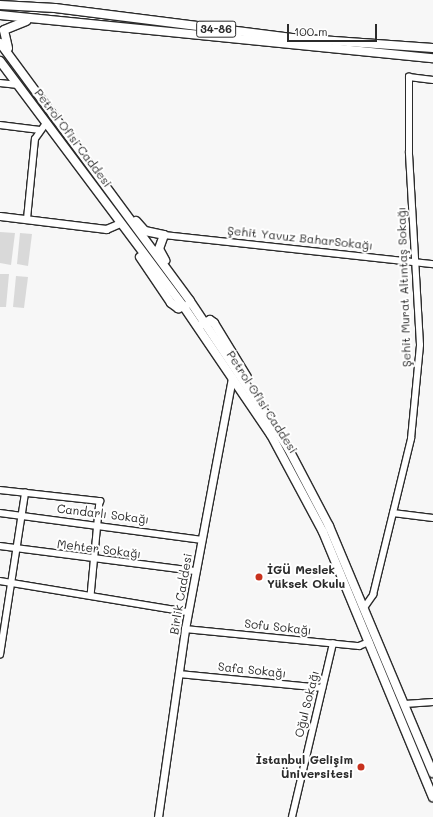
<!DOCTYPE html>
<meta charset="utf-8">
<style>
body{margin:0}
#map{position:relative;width:433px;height:817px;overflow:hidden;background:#f7f7f7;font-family:Mali,sans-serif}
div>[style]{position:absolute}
.green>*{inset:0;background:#d9d9d9}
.roads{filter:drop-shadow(1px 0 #2b2b2b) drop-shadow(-1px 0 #2b2b2b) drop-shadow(0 1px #2b2b2b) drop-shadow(0 -1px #2b2b2b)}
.street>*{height:5.5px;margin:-2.75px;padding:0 2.75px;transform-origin:2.75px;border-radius:2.75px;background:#fff}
.secondary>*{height:7px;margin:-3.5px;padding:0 3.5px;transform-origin:3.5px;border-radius:3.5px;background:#fff}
.primary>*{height:8px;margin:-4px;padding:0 4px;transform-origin:4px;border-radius:4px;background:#fff}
.dots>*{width:11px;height:11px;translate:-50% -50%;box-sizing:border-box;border:2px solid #fff;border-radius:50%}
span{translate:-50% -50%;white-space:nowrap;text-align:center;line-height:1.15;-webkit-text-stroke:4px #fff;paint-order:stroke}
.shield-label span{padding:1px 3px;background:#fff;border:1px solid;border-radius:3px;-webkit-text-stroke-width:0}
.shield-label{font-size:11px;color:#2b2b2b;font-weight:700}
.street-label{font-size:12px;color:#2b2b2b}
.poi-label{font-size:12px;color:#2b2b2b;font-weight:700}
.left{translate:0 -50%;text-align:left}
.right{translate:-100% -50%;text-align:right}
.scale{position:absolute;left:287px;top:24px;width:90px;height:18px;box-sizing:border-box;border:2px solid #2b2b2b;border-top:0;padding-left:5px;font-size:12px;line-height:14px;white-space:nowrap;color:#2b2b2b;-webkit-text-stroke:3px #fff;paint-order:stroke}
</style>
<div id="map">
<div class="green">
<div style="clip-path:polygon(0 232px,15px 233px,11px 265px,0 263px)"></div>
<div style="clip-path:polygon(20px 233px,32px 234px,28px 266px,17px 264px)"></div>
<div style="clip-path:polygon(0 274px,9px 274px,6px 307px,0 307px)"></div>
<div style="clip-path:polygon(16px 276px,28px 277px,24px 308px,13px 307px)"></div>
</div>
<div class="roads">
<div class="street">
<div style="left:0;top:83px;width:18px;rotate:6deg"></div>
<div style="left:0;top:125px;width:40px;rotate:7.1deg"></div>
<div style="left:27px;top:219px;width:80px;rotate:-84.3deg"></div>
<div style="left:35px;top:139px;width:19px;rotate:-55deg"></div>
<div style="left:164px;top:235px;width:271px;rotate:6.2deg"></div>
<div style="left:0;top:490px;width:101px;rotate:6.3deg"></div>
<div style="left:100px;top:501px;width:95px;rotate:95.4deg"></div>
<div style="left:0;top:513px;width:204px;rotate:7.6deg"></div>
<div style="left:393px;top:513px;width:40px;rotate:7.1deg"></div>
<div style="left:0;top:546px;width:198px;rotate:7.3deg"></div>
<div style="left:0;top:581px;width:191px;rotate:9.4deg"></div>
<div style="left:364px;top:608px;width:16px;rotate:-55deg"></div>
<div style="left:373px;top:595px;width:161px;rotate:-76.3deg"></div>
<div style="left:411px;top:439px;width:94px;rotate:-84.5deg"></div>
<div style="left:420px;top:345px;width:193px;rotate:-93.3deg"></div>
<div style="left:409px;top:152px;width:75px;rotate:-90deg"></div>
<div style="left:409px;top:77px;width:24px;rotate:7deg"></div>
<div style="left:185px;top:629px;width:175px;rotate:5.6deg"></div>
<div style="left:359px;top:646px;width:11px;rotate:-22deg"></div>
<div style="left:0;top:655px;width:164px;rotate:-81.2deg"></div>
<div style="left:179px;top:674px;width:144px;rotate:5.6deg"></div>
<div style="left:405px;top:704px;width:28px;rotate:-4deg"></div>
<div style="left:292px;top:817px;width:178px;rotate:-76.7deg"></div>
</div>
<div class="secondary">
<div style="left:0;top:216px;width:107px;rotate:7deg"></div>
<div style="left:106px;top:229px;width:15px;rotate:-23deg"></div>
<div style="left:158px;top:817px;width:190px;rotate:-81.8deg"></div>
<div style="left:185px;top:629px;width:256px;rotate:-79.4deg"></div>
</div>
<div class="primary">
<div style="left:0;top:5px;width:55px;rotate:3.1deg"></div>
<div style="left:55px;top:8px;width:239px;rotate:7.2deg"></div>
<div style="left:292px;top:38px;width:141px;rotate:4.1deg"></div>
<div style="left:0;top:15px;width:435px;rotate:5.7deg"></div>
<div style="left:0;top:43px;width:320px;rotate:53.6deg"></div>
<div style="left:190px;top:301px;width:177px;rotate:56.3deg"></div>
<div style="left:288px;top:448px;width:88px;rotate:62.3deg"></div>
<div style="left:329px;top:526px;width:268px;rotate:67.2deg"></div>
<div style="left:8px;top:48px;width:18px;rotate:-103deg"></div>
<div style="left:4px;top:30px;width:24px;rotate:-22deg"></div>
<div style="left:0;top:61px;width:307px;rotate:53.2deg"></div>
<div style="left:184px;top:307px;width:155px;rotate:55.8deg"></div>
<div style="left:271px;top:435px;width:110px;rotate:61.8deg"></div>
<div style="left:323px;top:532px;width:287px;rotate:67.5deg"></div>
<div style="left:136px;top:221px;width:13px;rotate:48deg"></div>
<div style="left:145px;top:231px;width:19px;rotate:12deg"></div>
<div style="left:164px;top:235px;width:15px;rotate:110deg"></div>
<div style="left:159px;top:249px;width:13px;rotate:61deg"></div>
<div style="left:140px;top:257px;width:55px;rotate:56deg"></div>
<div style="left:171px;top:303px;width:9px;rotate:36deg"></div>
<div style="left:178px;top:308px;width:8px;rotate:-14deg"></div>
<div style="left:201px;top:325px;width:10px;rotate:-29deg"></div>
<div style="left:210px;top:320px;width:5px;rotate:37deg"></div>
<div style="left:214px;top:323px;width:63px;rotate:58.6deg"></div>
</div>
</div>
<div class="dots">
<div style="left:259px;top:577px;background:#c8321e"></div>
<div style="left:361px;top:767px;background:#c8321e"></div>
</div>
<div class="shield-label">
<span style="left:216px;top:29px">34-86</span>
</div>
<div class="street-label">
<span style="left:73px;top:138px;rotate:53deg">Petrol Ofisi Caddesi</span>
<span style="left:300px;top:238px;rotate:6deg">Şehit Yavuz BaharSokağı</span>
<span style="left:404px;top:287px;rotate:-92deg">Şehit Murat Altıntaş Sokağı</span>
<span style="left:262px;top:402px;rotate:57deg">Petrol Ofisi Caddesi</span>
<span style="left:103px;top:514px;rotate:7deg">Candarlı Sokağı</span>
<span style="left:99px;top:549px;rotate:7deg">Mehter Sokağı</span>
<span style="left:181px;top:594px;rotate:-80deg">Birlik Caddesi</span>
<span style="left:278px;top:627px;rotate:6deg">Sofu Sokağı</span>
<span style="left:252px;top:670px;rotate:6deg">Safa Sokağı</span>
<span style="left:307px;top:704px;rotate:-76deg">Oğul Sokağı</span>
</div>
<div class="poi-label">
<span class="left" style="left:267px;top:577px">İGÜ Meslek<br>Yüksek Okulu</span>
<span class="right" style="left:353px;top:767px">İstanbul Gelişim<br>Üniversitesi</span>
</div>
<div class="scale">100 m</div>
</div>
